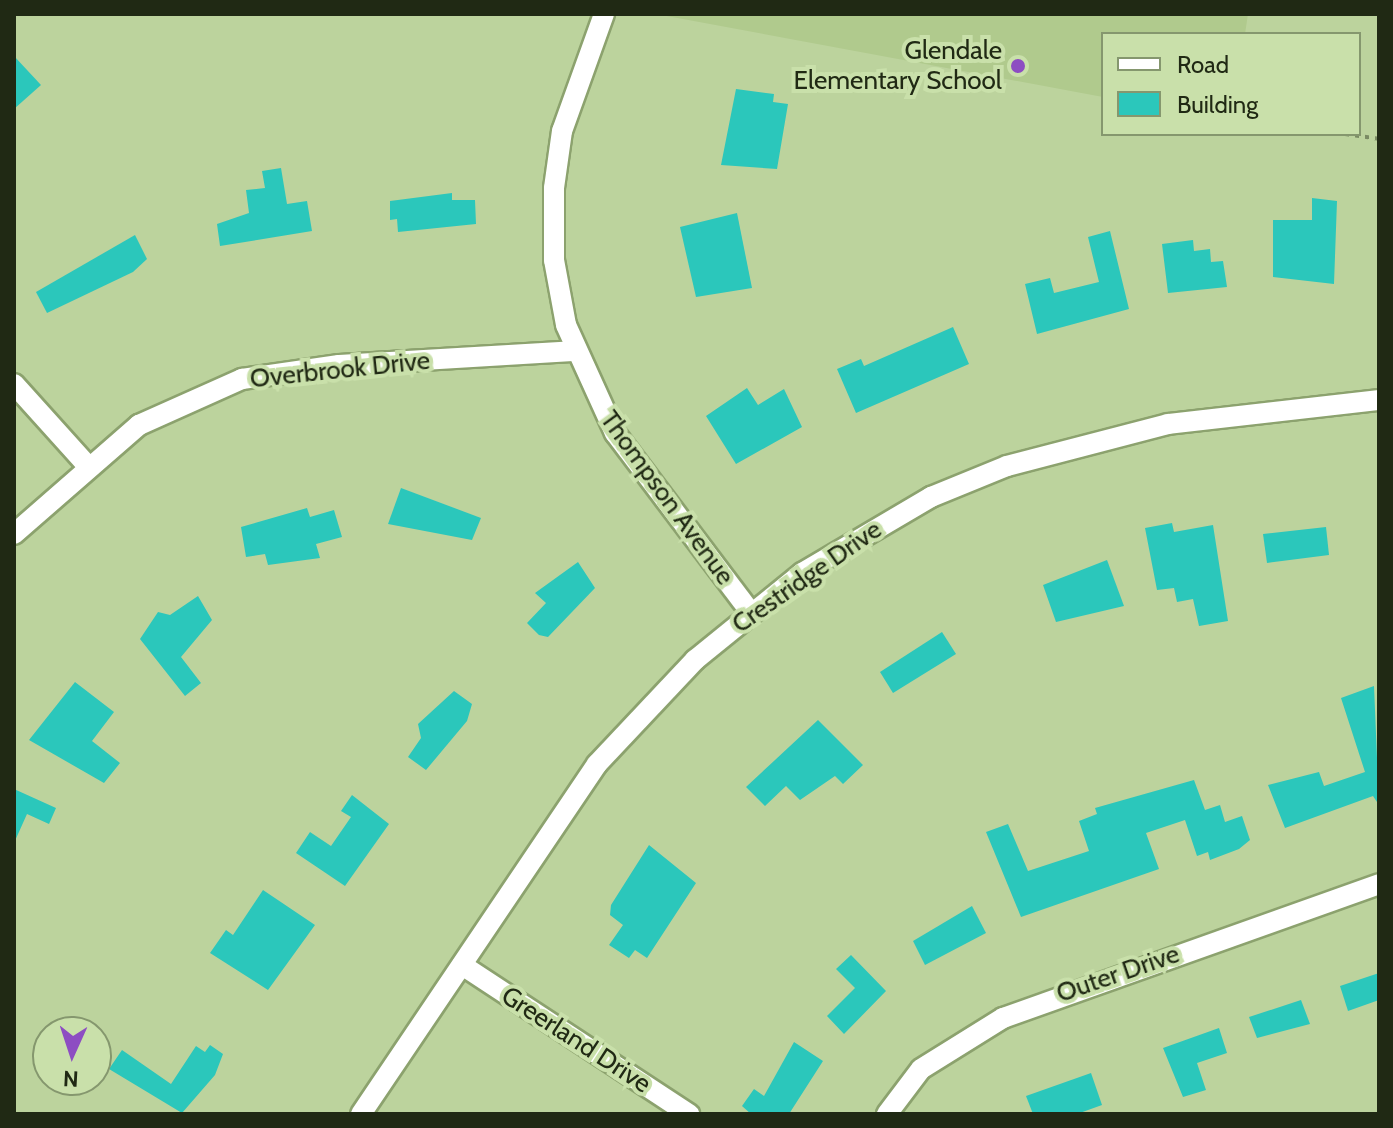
<!DOCTYPE html>
<style>
body{margin:0}
#map{position:relative;width:1393px;height:1128px;overflow:hidden;background:#bcd39d;font-family:Cabin,sans-serif}
div>[style]{position:absolute}
.built>*{inset:0;background:#b0ca8d}
.building>*{inset:0;background:#2bc7bb}
.path>*{height:4px;margin-top:-2px;transform-origin:0;background:repeating-linear-gradient(90deg,#7a8b63 0 4px,transparent 0 10px)}
.roads{filter:drop-shadow(2px 0 #8ca26e) drop-shadow(-2px 0 #8ca26e) drop-shadow(0 2px #8ca26e) drop-shadow(0 -2px #8ca26e)}
.minor>*{height:20px;margin:-10px;padding:0 10px;transform-origin:10px;border-radius:10px;background:#fff}
.dots>*{width:22px;height:22px;translate:-50% -50%;box-sizing:border-box;border:4px solid #c9e0aa;border-radius:50%}
span{translate:-50% -50%;white-space:nowrap;text-align:center;line-height:1.15;-webkit-text-stroke:8px #c9e0aa;paint-order:stroke}
.poi-label{font-size:26px;color:#202914}
.right{translate:-100% -50%;text-align:right}
.street-label{font-size:26px;color:#202914}
.frame{position:absolute;inset:0;border:16px solid #202914;pointer-events:none}
.legend{position:absolute;left:1101px;top:32px;width:260px;height:104px;box-sizing:border-box;background:#c9e0aa;border:2px solid #85976e;margin:0;padding:10px 14px;list-style:none;font-size:24px;color:#202914}
.legend li{display:flex;align-items:center;gap:16px;height:40px}
.legend b{width:40px;border:2px solid #85976e}
.north{position:absolute;left:32px;top:1016px;width:80px;height:80px;box-sizing:border-box;background:#c9e0aa;border:2px solid #85976e;border-radius:50%;rotate:183deg;font-size:22px;font-weight:700;line-height:32px;text-align:center;color:#202914}
.north::after{content:'';display:block;margin:auto;width:28px;height:36px;background:#8d4dc2;clip-path:polygon(50% 0,100% 100%,50% 72%,0 100%)}
</style>
<div id="map">
<div class="built">
<div style="clip-path:polygon(656px 14px,1248px 14px,1245px 34px,1103px 34px,1103px 97px)"></div>
</div>
<div class="building">
<div style="clip-path:polygon(14px 56px,41px 85px,14px 109px)"></div>
<div style="clip-path:polygon(736px 89px,774px 94px,773px 102px,788px 104px,777px 169px,721px 165px)"></div>
<div style="clip-path:polygon(281px 168px,287px 204px,307px 201px,312px 231px,220px 246px,217px 224px,249px 213px,246px 190px,265px 188px,262px 171px)"></div>
<div style="clip-path:polygon(452px 193px,452px 200px,475px 200px,476px 224px,398px 232px,397px 219px,390px 220px,390px 201px)"></div>
<div style="clip-path:polygon(1312px 198px,1337px 201px,1334px 284px,1273px 277px,1273px 220px,1312px 220px)"></div>
<div style="clip-path:polygon(737px 213px,752px 288px,696px 297px,680px 227px)"></div>
<div style="clip-path:polygon(1110px 231px,1129px 309px,1037px 334px,1025px 284px,1050px 278px,1054px 293px,1099px 282px,1088px 237px)"></div>
<div style="clip-path:polygon(135px 235px,147px 259px,133px 272px,47px 313px,36px 292px)"></div>
<div style="clip-path:polygon(1193px 240px,1194px 251px,1210px 249px,1211px 262px,1223px 261px,1227px 287px,1168px 293px,1162px 244px)"></div>
<div style="clip-path:polygon(953px 327px,969px 364px,856px 413px,837px 369px,861px 359px,864px 366px)"></div>
<div style="clip-path:polygon(747px 388px,758px 405px,784px 389px,802px 427px,736px 464px,706px 416px)"></div>
<div style="clip-path:polygon(401px 488px,481px 518px,472px 540px,388px 524px)"></div>
<div style="clip-path:polygon(307px 508px,310px 517px,334px 510px,342px 537px,316px 544px,320px 558px,268px 565px,265px 554px,246px 557px,241px 527px)"></div>
<div style="clip-path:polygon(1172px 523px,1174px 532px,1213px 525px,1228px 621px,1199px 626px,1193px 599px,1177px 602px,1174px 588px,1157px 590px,1145px 528px)"></div>
<div style="clip-path:polygon(1326px 527px,1329px 555px,1267px 563px,1263px 534px)"></div>
<div style="clip-path:polygon(1107px 560px,1124px 606px,1056px 622px,1043px 585px)"></div>
<div style="clip-path:polygon(578px 562px,595px 588px,548px 637px,539px 635px,527px 623px,546px 603px,535px 593px)"></div>
<div style="clip-path:polygon(198px 596px,212px 620px,181px 657px,201px 683px,185px 696px,140px 639px,158px 612px,170px 615px)"></div>
<div style="clip-path:polygon(942px 632px,956px 654px,893px 693px,880px 672px)"></div>
<div style="clip-path:polygon(75px 682px,114px 712px,92px 741px,120px 763px,104px 783px,29px 740px)"></div>
<div style="clip-path:polygon(1374px 686px,1379px 805px,1373px 796px,1285px 828px,1268px 785px,1319px 772px,1324px 786px,1365px 772px,1341px 698px)"></div>
<div style="clip-path:polygon(454px 691px,472px 704px,467px 721px,426px 770px,408px 757px,421px 738px,418px 724px)"></div>
<div style="clip-path:polygon(818px 720px,863px 765px,843px 784px,835px 776px,800px 800px,786px 786px,765px 806px,746px 787px)"></div>
<div style="clip-path:polygon(1194px 780px,1205px 810px,1220px 805px,1225px 822px,1242px 816px,1250px 840px,1239px 849px,1210px 860px,1208px 852px,1197px 856px,1185px 820px,1146px 833px,1159px 869px,1021px 917px,986px 832px,1008px 824px,1028px 871px,1089px 851px,1079px 821px,1097px 814px,1095px 808px)"></div>
<div style="clip-path:polygon(14px 789px,56px 808px,49px 824px,27px 814px,14px 843px)"></div>
<div style="clip-path:polygon(352px 795px,389px 824px,345px 886px,296px 853px,310px 832px,331px 846px,351px 817px,341px 811px)"></div>
<div style="clip-path:polygon(649px 845px,696px 883px,647px 958px,635px 950px,629px 958px,609px 945px,623px 925px,610px 915px,611px 905px)"></div>
<div style="clip-path:polygon(263px 890px,315px 925px,268px 990px,210px 953px,226px 930px,233px 935px)"></div>
<div style="clip-path:polygon(972px 906px,986px 933px,925px 965px,913px 941px)"></div>
<div style="clip-path:polygon(851px 955px,886px 991px,844px 1034px,827px 1016px,855px 988px,836px 969px)"></div>
<div style="clip-path:polygon(1379px 973px,1379px 1000px,1348px 1011px,1340px 986px)"></div>
<div style="clip-path:polygon(1301px 1000px,1310px 1024px,1257px 1038px,1249px 1017px)"></div>
<div style="clip-path:polygon(1219px 1028px,1227px 1053px,1197px 1063px,1206px 1090px,1183px 1097px,1163px 1048px)"></div>
<div style="clip-path:polygon(794px 1042px,823px 1061px,789px 1114px,751px 1114px,742px 1106px,754px 1089px,764px 1096px)"></div>
<div style="clip-path:polygon(210px 1045px,223px 1054px,215px 1075px,182px 1113px,109px 1069px,122px 1050px,171px 1084px,196px 1046px,205px 1052px)"></div>
<div style="clip-path:polygon(1091px 1073px,1102px 1105px,1077px 1114px,1033px 1114px,1026px 1096px)"></div>
</div>
<div class="path">
<div style="left:1345px;top:134px;width:34px;rotate:8deg"></div>
</div>
<div class="roads">
<div class="minor">
<div style="left:604px;top:14px;width:124px;rotate:109.7deg"></div>
<div style="left:562px;top:131px;width:58px;rotate:98deg"></div>
<div style="left:554px;top:188px;width:72px;rotate:90deg"></div>
<div style="left:554px;top:260px;width:66px;rotate:79.5deg"></div>
<div style="left:566px;top:325px;width:119px;rotate:65.6deg"></div>
<div style="left:615px;top:433px;width:222px;rotate:52.9deg"></div>
<div style="left:14px;top:384px;width:109px;rotate:48deg"></div>
<div style="left:14px;top:534px;width:166px;rotate:-41.1deg"></div>
<div style="left:139px;top:425px;width:113px;rotate:-24.1deg"></div>
<div style="left:242px;top:379px;width:98px;rotate:-8.2deg"></div>
<div style="left:339px;top:365px;width:234px;rotate:-3.4deg"></div>
<div style="left:462px;top:965px;width:272px;rotate:33.3deg"></div>
<div style="left:361px;top:1114px;width:422px;rotate:-56deg"></div>
<div style="left:597px;top:764px;width:143px;rotate:-46.7deg"></div>
<div style="left:695px;top:660px;width:138px;rotate:-39.1deg"></div>
<div style="left:802px;top:573px;width:150px;rotate:-30.5deg"></div>
<div style="left:931px;top:497px;width:82px;rotate:-22.2deg"></div>
<div style="left:1007px;top:466px;width:166px;rotate:-14.6deg"></div>
<div style="left:1168px;top:424px;width:212px;rotate:-6.5deg"></div>
<div style="left:887px;top:1114px;width:56px;rotate:-52.9deg"></div>
<div style="left:921px;top:1069px;width:97px;rotate:-31.9deg"></div>
<div style="left:1003px;top:1018px;width:399px;rotate:-19.6deg"></div>
</div>
</div>
<div class="dots">
<div style="left:1018px;top:66px;background:#8d4dc2"></div>
</div>
<div class="poi-label">
<span class="right" style="left:1002px;top:66px">Glendale<br>Elementary School</span>
</div>
<div class="street-label">
<span style="left:340px;top:370px;rotate:-6deg">Overbrook Drive</span>
<span style="left:667px;top:498px;rotate:54deg">Thompson Avenue</span>
<span style="left:807px;top:577px;rotate:-35deg">Crestridge Drive</span>
<span style="left:1118px;top:974px;rotate:-19deg">Outer Drive</span>
<span style="left:576px;top:1040px;rotate:33deg">Greerland Drive</span>
</div>
<div class="frame"></div>
<ul class="legend">
<li><b style="height:10px;background:#fff"></b>Road</li>
<li><b style="height:22px;background:#2bc7bb"></b>Building</li>
</ul>
<div class="north">N</div>
</div>
